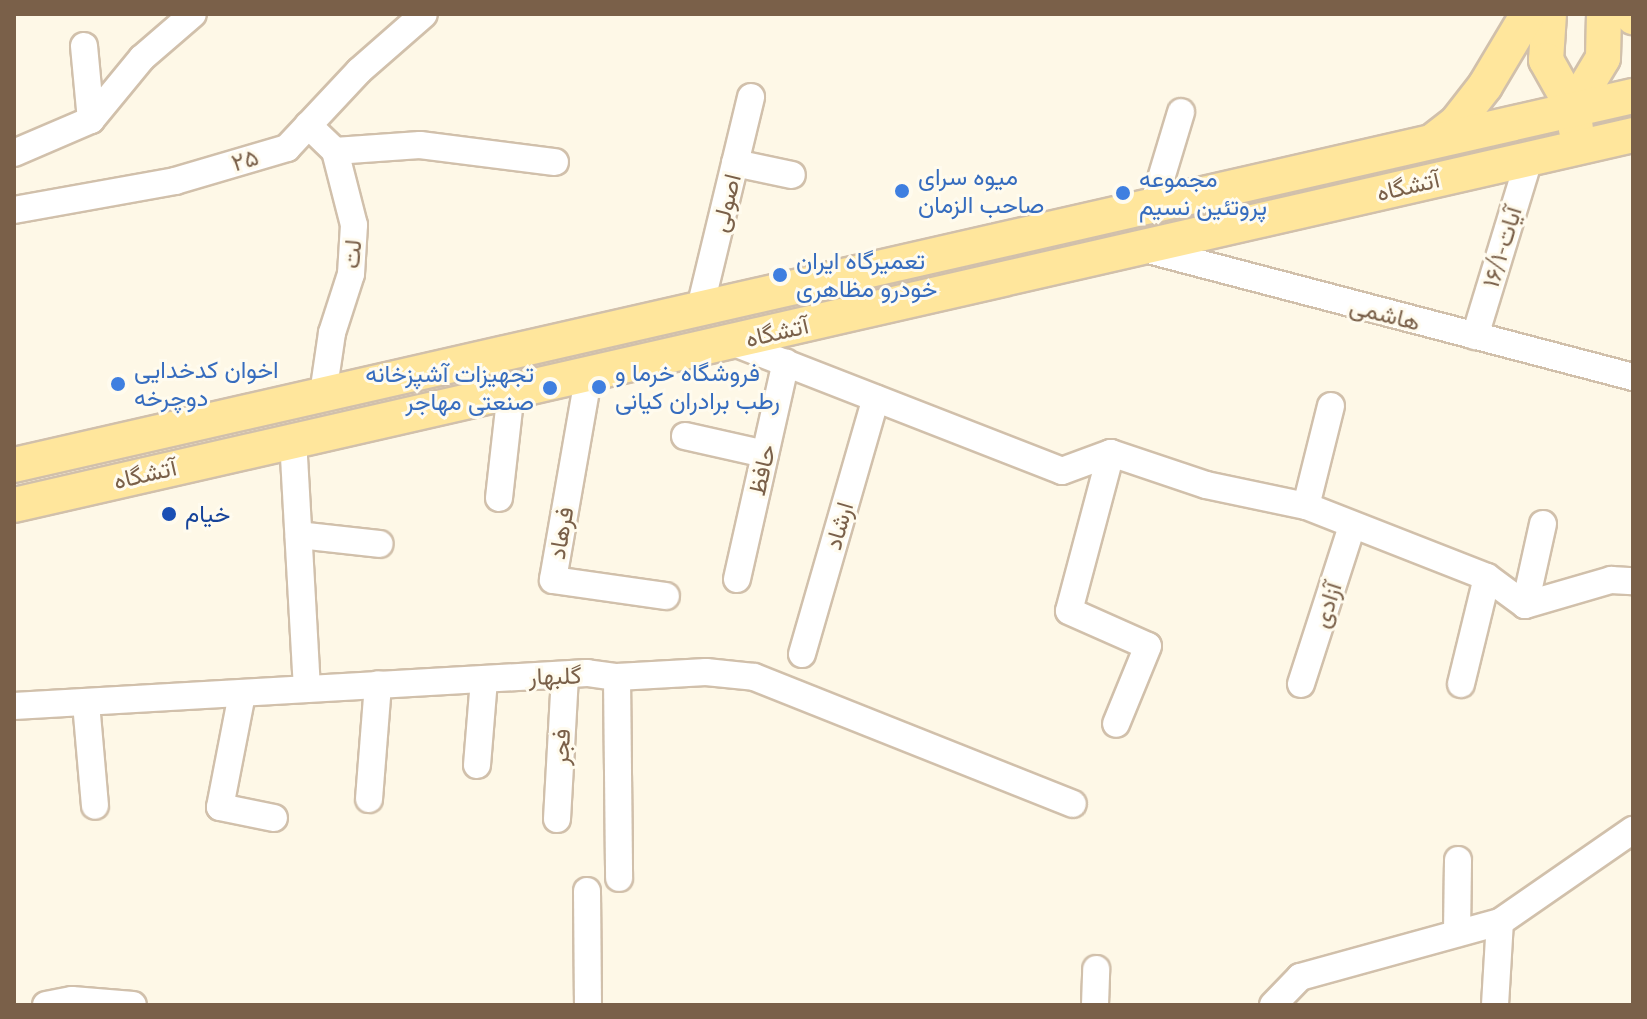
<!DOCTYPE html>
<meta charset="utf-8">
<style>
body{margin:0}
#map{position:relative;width:1647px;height:1019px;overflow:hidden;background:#fef8e7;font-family:Montserrat,Vazirmatn,sans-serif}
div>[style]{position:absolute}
.roads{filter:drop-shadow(2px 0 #d1c0ab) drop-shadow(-2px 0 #d1c0ab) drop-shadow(0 2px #d1c0ab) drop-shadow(0 -2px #d1c0ab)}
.minor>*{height:26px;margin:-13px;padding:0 13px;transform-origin:13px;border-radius:13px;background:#fff}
.major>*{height:34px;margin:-17px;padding:0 17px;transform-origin:17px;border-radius:17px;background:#ffe69c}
.dots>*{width:22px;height:22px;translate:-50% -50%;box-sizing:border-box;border:4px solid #fffbee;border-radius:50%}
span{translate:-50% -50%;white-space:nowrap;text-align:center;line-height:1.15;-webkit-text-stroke:6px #fffbee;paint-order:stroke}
.street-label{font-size:24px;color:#7a6049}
.shop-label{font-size:24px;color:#366cbe}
.left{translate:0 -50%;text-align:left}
.right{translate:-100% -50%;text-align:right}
.transit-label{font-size:24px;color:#164399}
.frame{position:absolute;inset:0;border:16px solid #7a6049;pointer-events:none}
</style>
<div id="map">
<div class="roads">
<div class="minor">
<div style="left:84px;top:46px;width:74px;rotate:84.6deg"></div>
<div style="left:308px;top:125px;width:37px;rotate:44deg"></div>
<div style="left:335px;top:151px;width:76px;rotate:75.6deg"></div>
<div style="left:354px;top:225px;width:49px;rotate:93.5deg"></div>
<div style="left:351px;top:274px;width:62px;rotate:107.9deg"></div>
<div style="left:332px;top:333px;width:62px;rotate:98.4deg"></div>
<div style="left:335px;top:151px;width:85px;rotate:-4deg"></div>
<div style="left:420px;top:145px;width:136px;rotate:7.2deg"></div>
<div style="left:14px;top:153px;width:84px;rotate:-23.2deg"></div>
<div style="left:91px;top:120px;width:80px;rotate:-50.6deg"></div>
<div style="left:142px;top:58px;width:67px;rotate:-40.8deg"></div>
<div style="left:735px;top:163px;width:58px;rotate:11.9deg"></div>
<div style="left:1153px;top:205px;width:97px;rotate:-73.2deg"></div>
<div style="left:14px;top:210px;width:164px;rotate:-10.2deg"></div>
<div style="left:175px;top:181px;width:117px;rotate:-16.4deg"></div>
<div style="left:287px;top:148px;width:105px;rotate:-46.9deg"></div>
<div style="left:359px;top:71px;width:86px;rotate:-41.2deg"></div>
<div style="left:1141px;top:248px;width:509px;rotate:14.69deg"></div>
<div style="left:700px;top:308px;width:217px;rotate:-76.4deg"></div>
<div style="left:1475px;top:336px;width:185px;rotate:-73deg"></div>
<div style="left:734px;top:343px;width:352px;rotate:21.3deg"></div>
<div style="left:1062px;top:471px;width:52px;rotate:-20.2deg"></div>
<div style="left:1111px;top:453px;width:100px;rotate:18.6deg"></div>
<div style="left:1206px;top:485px;width:102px;rotate:11.9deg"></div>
<div style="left:1306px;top:506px;width:194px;rotate:21.4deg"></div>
<div style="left:1487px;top:577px;width:47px;rotate:36.4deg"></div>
<div style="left:1525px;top:605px;width:90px;rotate:-16.2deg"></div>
<div style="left:1611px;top:580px;width:22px;rotate:3deg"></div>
<div style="left:589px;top:373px;width:210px;rotate:99.9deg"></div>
<div style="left:553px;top:580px;width:114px;rotate:8.1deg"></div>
<div style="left:685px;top:436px;width:82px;rotate:12.7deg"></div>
<div style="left:293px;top:439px;width:250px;rotate:86.8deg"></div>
<div style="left:1111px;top:453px;width:163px;rotate:104.9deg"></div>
<div style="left:1069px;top:611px;width:86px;rotate:23.9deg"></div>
<div style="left:1148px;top:646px;width:84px;rotate:112.3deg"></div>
<div style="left:499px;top:498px;width:108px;rotate:-83.6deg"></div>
<div style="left:1306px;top:506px;width:103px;rotate:-76deg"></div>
<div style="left:299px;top:535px;width:81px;rotate:6.3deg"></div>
<div style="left:737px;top:579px;width:222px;rotate:-77.3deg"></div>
<div style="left:1525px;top:605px;width:83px;rotate:-77.5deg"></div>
<div style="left:802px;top:654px;width:266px;rotate:-73.9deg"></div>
<div style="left:617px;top:677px;width:201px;rotate:89.4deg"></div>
<div style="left:1301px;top:684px;width:166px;rotate:-72.1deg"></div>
<div style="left:1461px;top:684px;width:110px;rotate:-76.3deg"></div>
<div style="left:242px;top:694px;width:115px;rotate:101deg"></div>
<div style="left:220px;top:807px;width:55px;rotate:11.5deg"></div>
<div style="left:86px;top:703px;width:103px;rotate:85deg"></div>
<div style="left:14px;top:706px;width:574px;rotate:-3.3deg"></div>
<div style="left:587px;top:673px;width:30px;rotate:8deg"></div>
<div style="left:617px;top:677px;width:89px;rotate:-3.2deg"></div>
<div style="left:706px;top:672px;width:48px;rotate:5.9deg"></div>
<div style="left:754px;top:677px;width:343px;rotate:21.7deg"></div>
<div style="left:477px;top:765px;width:86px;rotate:-85.3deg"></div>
<div style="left:369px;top:799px;width:115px;rotate:-85.5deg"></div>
<div style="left:557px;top:819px;width:144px;rotate:-86.8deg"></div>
<div style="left:587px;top:891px;width:114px;rotate:89.5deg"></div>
<div style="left:1457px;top:933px;width:73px;rotate:-89.2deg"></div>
<div style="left:46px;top:1005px;width:26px;rotate:-11deg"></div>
<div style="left:72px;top:1000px;width:61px;rotate:4.7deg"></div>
<div style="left:1095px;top:1005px;width:36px;rotate:-88deg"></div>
<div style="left:1273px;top:1005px;width:39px;rotate:-46deg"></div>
<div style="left:1300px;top:977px;width:207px;rotate:-15.4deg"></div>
<div style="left:1500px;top:922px;width:162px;rotate:-34.7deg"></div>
<div style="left:1495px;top:1005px;width:83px;rotate:-86.6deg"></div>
</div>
<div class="major">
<div style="left:1549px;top:14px;width:46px;rotate:93.7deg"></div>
<div style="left:1546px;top:60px;width:55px;rotate:60.6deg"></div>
<div style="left:1573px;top:108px;width:22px;rotate:82deg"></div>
<div style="left:1631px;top:14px;width:4px;rotate:56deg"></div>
<div style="left:1573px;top:108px;width:58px;rotate:-59deg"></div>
<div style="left:1603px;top:58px;width:44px;rotate:-88.7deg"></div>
<div style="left:1433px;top:141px;width:31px;rotate:-38deg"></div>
<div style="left:1457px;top:122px;width:46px;rotate:-52.1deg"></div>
<div style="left:1485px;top:86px;width:84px;rotate:-59.2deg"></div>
<div style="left:14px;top:465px;width:1661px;rotate:-12.84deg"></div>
<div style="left:14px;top:505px;width:1661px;rotate:-12.87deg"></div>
</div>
</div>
<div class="dots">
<div style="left:902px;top:191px;background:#3f7fe0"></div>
<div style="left:1123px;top:193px;background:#3f7fe0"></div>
<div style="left:780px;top:275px;background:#3f7fe0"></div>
<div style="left:118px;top:384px;background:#3f7fe0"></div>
<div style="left:599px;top:387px;background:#3f7fe0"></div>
<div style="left:550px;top:388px;background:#3f7fe0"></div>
<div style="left:169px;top:514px;background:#1a4fb4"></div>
</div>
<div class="street-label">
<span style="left:245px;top:160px;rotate:-17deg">۲۵</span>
<span style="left:1408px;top:186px;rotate:-13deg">آتشگاه</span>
<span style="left:726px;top:203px;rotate:-76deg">اصولی</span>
<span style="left:1502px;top:247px;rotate:-73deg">۱۶/۱-آیات</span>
<span style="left:352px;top:254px;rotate:-85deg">لت</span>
<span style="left:1385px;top:314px;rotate:14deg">هاشمی</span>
<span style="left:777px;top:332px;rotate:-13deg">آتشگاه</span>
<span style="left:762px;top:470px;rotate:-77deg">حافظ</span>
<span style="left:145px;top:474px;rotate:-13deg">آتشگاه</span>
<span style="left:839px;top:526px;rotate:-74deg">ارشاد</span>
<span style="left:561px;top:533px;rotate:-80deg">فرهاد</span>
<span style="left:1327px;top:605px;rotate:-72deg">آزادی</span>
<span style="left:555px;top:676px;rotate:-2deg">گلبهار</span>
<span style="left:561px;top:747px;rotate:-87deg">فجر</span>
</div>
<div class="shop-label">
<span class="left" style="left:918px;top:191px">میوه سرای<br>صاحب الزمان</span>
<span class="left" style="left:1139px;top:193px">مجموعه<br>پروتئین نسیم</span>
<span class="left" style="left:796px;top:275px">تعمیرگاه ایران<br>خودرو مظاهری</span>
<span class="left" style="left:134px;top:384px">اخوان کدخدایی<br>دوچرخه</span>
<span class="left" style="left:615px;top:387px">فروشگاه خرما و<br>رطب برادران کیانی</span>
<span class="right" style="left:534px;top:388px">تجهیزات آشپزخانه<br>صنعتی مهاجر</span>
</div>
<div class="transit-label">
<span class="left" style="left:185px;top:514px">خیام</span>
</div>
<div class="frame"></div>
</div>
